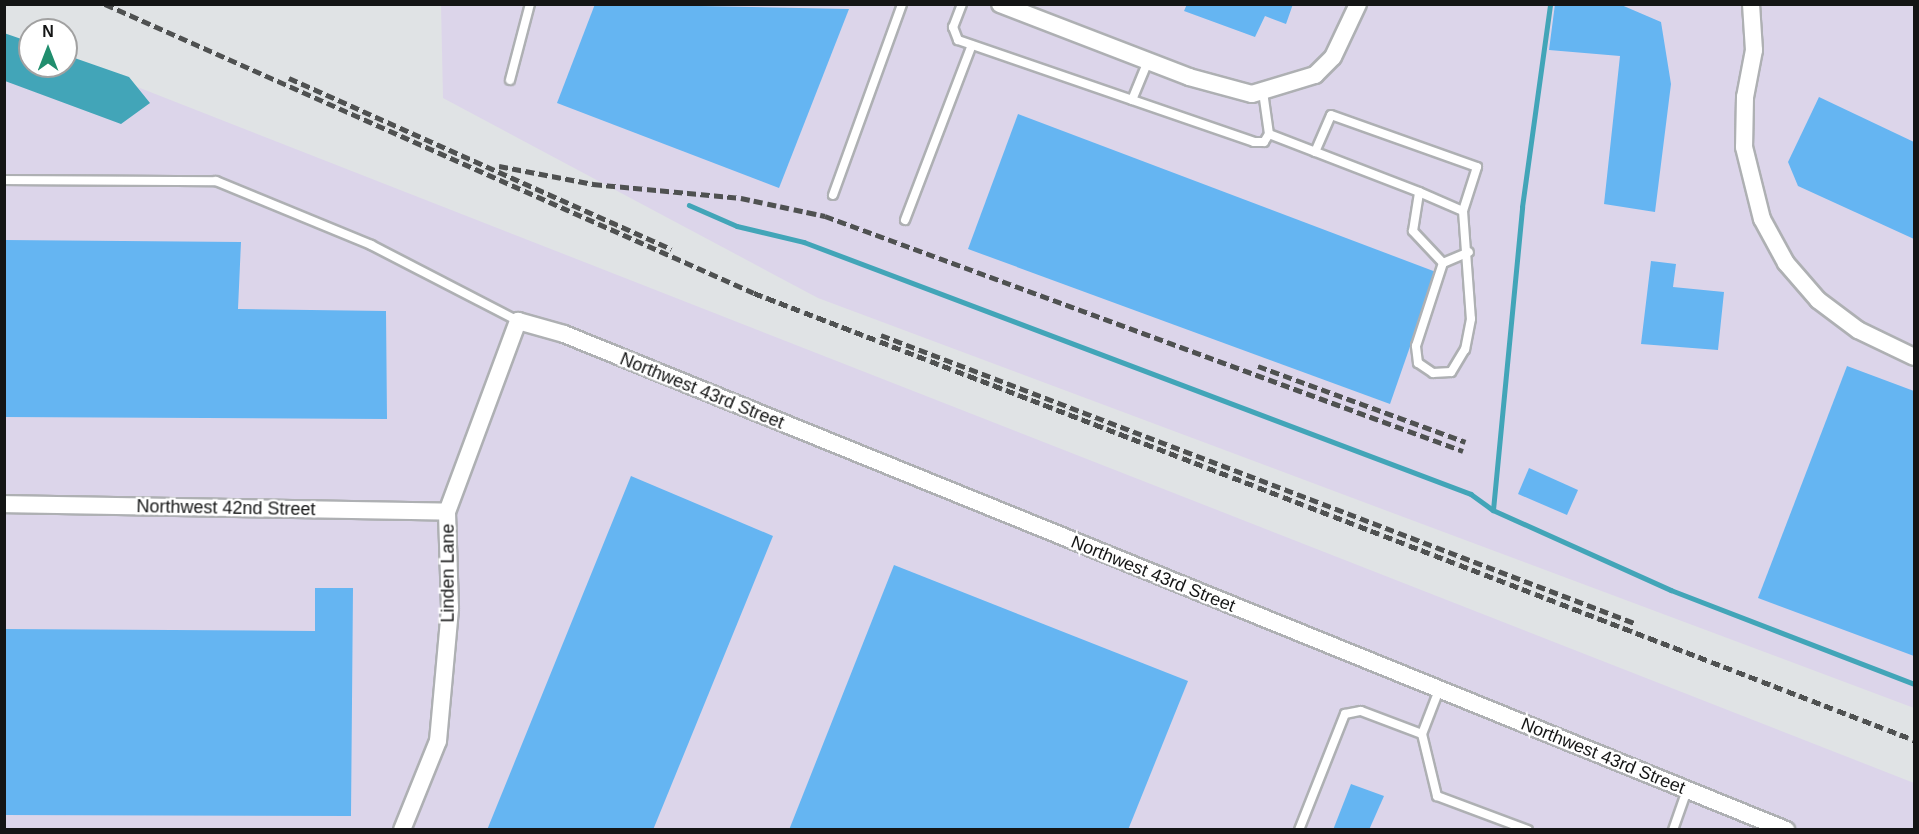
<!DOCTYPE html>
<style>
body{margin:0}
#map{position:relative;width:1919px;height:834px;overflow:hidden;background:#e0e3e5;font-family:Arial,sans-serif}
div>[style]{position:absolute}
.industrial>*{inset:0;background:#dcd5ea}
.water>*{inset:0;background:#42a5b8}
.stream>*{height:4.5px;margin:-2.25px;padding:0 2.25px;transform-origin:2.25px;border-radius:2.25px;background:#42a5b8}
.building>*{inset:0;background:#65b5f2}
.roads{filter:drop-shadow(2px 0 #aeb0b3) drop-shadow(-2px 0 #aeb0b3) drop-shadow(0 2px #aeb0b3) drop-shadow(0 -2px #aeb0b3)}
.service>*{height:8px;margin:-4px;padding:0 4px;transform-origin:4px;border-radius:4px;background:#fff}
.minor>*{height:16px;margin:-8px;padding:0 8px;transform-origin:8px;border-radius:8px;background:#fff}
.rail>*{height:4.5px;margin-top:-2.25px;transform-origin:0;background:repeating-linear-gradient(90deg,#4f5151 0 9px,transparent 0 13.5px)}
span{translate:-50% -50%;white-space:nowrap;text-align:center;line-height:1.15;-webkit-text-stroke:4.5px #fff;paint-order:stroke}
.street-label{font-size:18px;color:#141515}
.frame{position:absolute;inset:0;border:6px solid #141515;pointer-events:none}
.north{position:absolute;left:18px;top:18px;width:60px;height:60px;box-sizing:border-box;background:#fff;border:2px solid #a1a1a1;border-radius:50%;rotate:0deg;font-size:16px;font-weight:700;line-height:24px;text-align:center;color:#141515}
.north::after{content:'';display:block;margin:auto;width:21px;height:27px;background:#218e6e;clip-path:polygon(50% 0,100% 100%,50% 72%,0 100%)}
</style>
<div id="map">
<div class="industrial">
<div style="clip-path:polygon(441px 5px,1914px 6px,1914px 708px,818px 298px,443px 98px)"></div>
<div style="clip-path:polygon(4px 35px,30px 66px,66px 66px,66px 59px,1914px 783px,1914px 829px,5px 829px)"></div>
</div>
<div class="water">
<div style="clip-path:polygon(4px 33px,30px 42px,30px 66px,66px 66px,66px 55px,129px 77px,150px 103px,121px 124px,5px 81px)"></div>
</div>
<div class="stream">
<div style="left:689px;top:205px;width:52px;rotate:23.6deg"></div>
<div style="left:737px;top:226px;width:69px;rotate:13.4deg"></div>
<div style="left:804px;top:242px;width:713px;rotate:20.7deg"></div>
<div style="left:1471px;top:494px;width:27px;rotate:36deg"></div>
<div style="left:1493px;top:510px;width:195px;rotate:24.2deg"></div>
<div style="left:1671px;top:590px;width:261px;rotate:21.1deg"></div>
<div style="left:1493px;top:510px;width:304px;rotate:-84.5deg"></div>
<div style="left:1522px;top:207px;width:205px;rotate:-82.1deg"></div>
</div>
<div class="building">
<div style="clip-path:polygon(595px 4px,849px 9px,779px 188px,557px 103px)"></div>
<div style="clip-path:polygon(1187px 4px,1293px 4px,1286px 24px,1265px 16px,1255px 37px,1184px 11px)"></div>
<div style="clip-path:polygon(1555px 4px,1619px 4px,1661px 22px,1671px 84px,1655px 212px,1604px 204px,1620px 56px,1549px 50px)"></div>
<div style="clip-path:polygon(1819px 97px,1914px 142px,1914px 239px,1798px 186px,1788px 162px)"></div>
<div style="clip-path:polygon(1018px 114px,1436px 272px,1390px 404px,968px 249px)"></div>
<div style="clip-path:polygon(4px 240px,241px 242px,238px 309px,386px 311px,387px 419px,4px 417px)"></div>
<div style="clip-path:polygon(1651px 261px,1676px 264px,1673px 287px,1724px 292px,1718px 350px,1641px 344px)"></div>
<div style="clip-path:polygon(1847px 366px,1914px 391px,1914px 656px,1758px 598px)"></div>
<div style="clip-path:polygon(1529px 468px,1578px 490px,1567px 515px,1518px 494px)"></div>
<div style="clip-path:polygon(631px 476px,773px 536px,653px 830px,487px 830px)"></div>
<div style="clip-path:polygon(894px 565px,1188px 681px,1128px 830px,789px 830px)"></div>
<div style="clip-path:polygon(315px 588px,353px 588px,351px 816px,4px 815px,4px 629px,315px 631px)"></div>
<div style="clip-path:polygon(1351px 784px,1384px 796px,1369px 830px,1333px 830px)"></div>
</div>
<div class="roads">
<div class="service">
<div style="left:962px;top:4px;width:25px;rotate:111deg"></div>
<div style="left:953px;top:27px;width:14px;rotate:69deg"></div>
<div style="left:958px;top:40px;width:313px;rotate:19deg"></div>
<div style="left:1254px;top:142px;width:10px"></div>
<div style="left:1264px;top:142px;width:9px;rotate:-58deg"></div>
<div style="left:1269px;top:134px;width:42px;rotate:-98.1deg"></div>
<div style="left:510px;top:80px;width:79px;rotate:-75.3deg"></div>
<div style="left:1132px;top:100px;width:42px;rotate:-67.7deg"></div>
<div style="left:1269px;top:134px;width:161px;rotate:21.1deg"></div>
<div style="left:1419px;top:192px;width:48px;rotate:23.4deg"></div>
<div style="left:1463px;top:211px;width:108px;rotate:85.8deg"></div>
<div style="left:1471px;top:319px;width:31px;rotate:101deg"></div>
<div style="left:1465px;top:349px;width:27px;rotate:121deg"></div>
<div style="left:1451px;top:372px;width:18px;rotate:177deg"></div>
<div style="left:1433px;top:373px;width:18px;rotate:-146deg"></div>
<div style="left:1418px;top:363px;width:17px;rotate:-97deg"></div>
<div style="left:1416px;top:346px;width:87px;rotate:-72deg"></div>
<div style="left:1443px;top:263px;width:44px;rotate:-133.2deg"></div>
<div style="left:1413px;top:231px;width:39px;rotate:-81deg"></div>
<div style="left:1315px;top:152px;width:40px;rotate:-66.6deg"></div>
<div style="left:1331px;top:115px;width:155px;rotate:19.6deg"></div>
<div style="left:1477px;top:167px;width:46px;rotate:107.7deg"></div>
<div style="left:4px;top:180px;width:212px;rotate:0.3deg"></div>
<div style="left:216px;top:181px;width:168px;rotate:22.4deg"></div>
<div style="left:371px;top:245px;width:165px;rotate:27.3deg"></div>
<div style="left:833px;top:195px;width:203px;rotate:-70.1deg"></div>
<div style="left:905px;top:220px;width:187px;rotate:-69.1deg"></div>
<div style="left:1443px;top:263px;width:28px;rotate:-23deg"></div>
<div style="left:1422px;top:734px;width:47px;rotate:-68.9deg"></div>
<div style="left:1299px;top:830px;width:125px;rotate:-68.4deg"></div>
<div style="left:1345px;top:714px;width:16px;rotate:-11deg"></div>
<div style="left:1361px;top:711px;width:65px;rotate:20.7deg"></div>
<div style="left:1422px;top:734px;width:64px;rotate:76.4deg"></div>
<div style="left:1437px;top:796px;width:97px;rotate:20.5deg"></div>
<div style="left:1673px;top:830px;width:42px;rotate:-70.7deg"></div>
</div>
<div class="minor">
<div style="left:1000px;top:4px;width:203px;rotate:21.1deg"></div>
<div style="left:1189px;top:77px;width:65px;rotate:15.1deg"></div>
<div style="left:1252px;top:94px;width:66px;rotate:-16.8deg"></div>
<div style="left:1315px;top:75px;width:25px;rotate:-45deg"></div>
<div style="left:1333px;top:57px;width:59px;rotate:-64.7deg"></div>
<div style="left:1751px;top:4px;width:46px;rotate:86.3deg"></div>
<div style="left:1754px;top:50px;width:48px;rotate:100.8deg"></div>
<div style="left:1745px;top:97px;width:50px;rotate:91.1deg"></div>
<div style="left:1744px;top:147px;width:74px;rotate:76deg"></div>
<div style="left:1762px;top:219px;width:50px;rotate:61.4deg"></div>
<div style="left:1786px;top:263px;width:49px;rotate:49.1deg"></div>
<div style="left:1818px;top:300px;width:50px;rotate:36.9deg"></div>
<div style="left:1858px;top:330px;width:62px;rotate:25.7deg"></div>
<div style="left:4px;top:504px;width:443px;rotate:1deg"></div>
<div style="left:402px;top:830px;width:96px;rotate:-68deg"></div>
<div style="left:438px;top:741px;width:134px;rotate:-84.8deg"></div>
<div style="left:450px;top:608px;width:96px;rotate:-91.8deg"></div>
<div style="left:447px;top:512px;width:204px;rotate:-69.6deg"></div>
<div style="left:518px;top:321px;width:48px;rotate:15.8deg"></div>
<div style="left:564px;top:334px;width:1319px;rotate:22.09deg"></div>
</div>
</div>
<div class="rail">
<div style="left:105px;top:4px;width:710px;rotate:24deg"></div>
<div style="left:754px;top:293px;width:1243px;rotate:21.07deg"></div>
<div style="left:289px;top:78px;width:419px;rotate:24.1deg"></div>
<div style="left:499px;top:166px;width:96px;rotate:10.8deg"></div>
<div style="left:593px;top:184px;width:149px;rotate:5.4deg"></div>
<div style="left:741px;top:198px;width:86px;rotate:12.1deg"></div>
<div style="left:825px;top:216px;width:680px;rotate:20.22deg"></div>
<div style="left:881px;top:335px;width:809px;rotate:20.92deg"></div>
<div style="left:1258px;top:366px;width:221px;rotate:20.1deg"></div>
</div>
<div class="street-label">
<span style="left:702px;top:391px;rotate:22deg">Northwest 43rd Street</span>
<span style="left:226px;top:508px;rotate:1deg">Northwest 42nd Street</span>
<span style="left:448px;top:573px;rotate:-90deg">Linden Lane</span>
<span style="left:1153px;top:574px;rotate:22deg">Northwest 43rd Street</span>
<span style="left:1603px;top:756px;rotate:22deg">Northwest 43rd Street</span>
</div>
<div class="frame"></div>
<div class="north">N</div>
</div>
